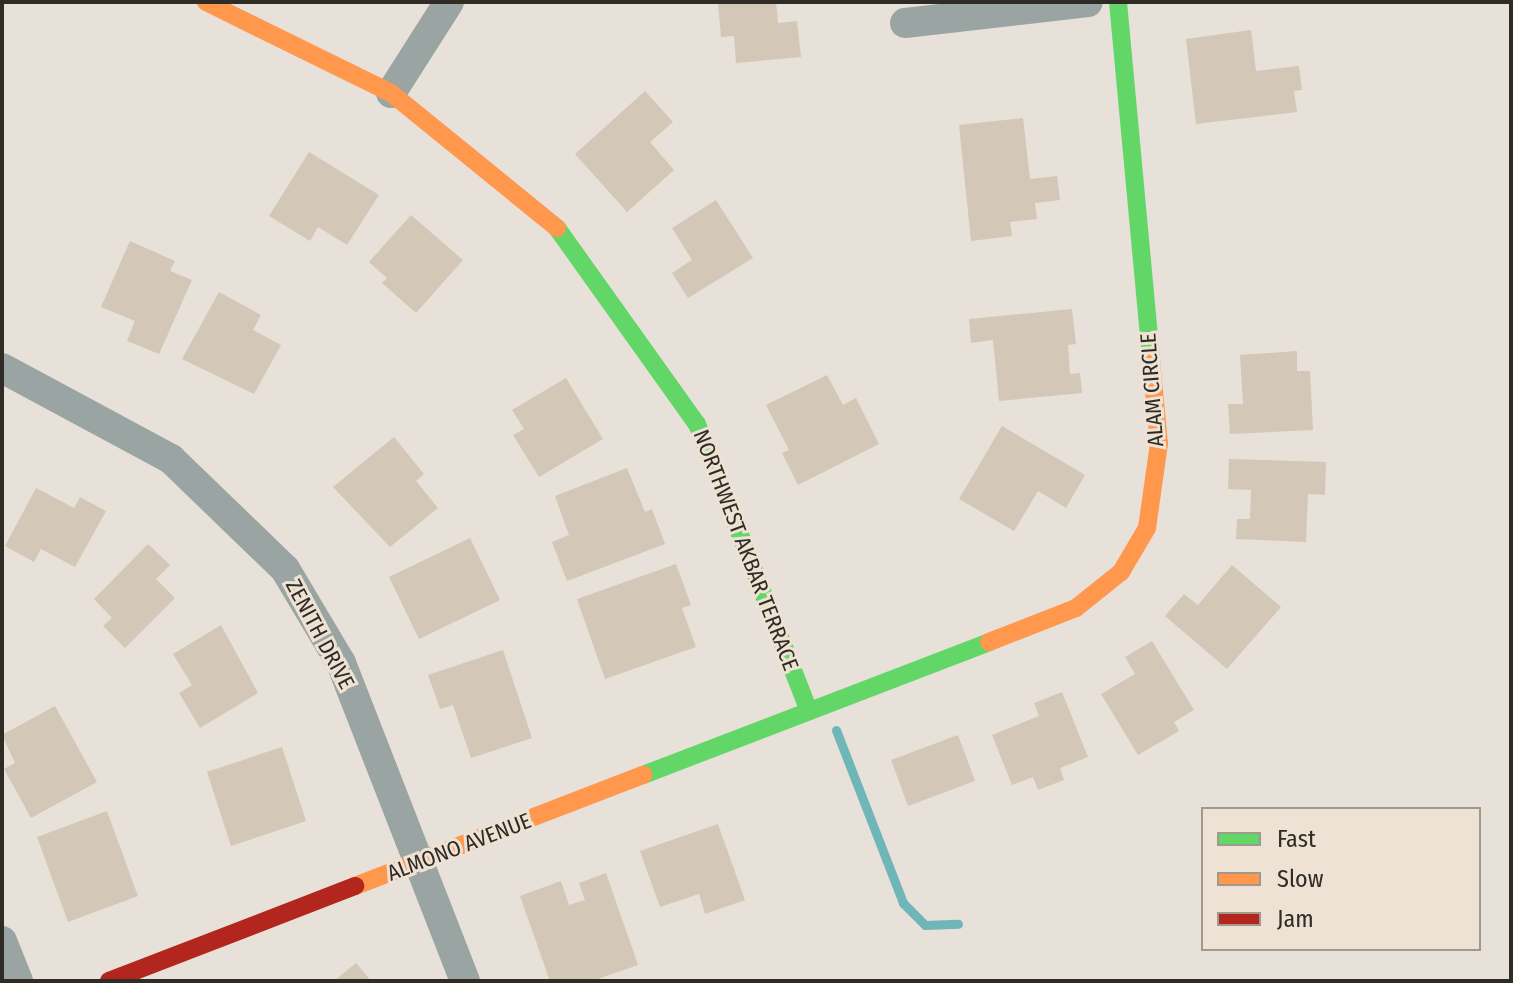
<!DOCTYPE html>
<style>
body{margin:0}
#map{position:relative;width:1513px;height:983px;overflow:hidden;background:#e7e1d9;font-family:"Fira Sans Condensed",sans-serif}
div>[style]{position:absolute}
.stream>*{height:9px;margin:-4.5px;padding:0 4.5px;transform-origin:4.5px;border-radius:4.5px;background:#6eb6b7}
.building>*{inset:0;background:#d3c7b7}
.street>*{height:30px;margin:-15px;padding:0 15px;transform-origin:15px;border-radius:15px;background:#9aa5a3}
.fast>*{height:18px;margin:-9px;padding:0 9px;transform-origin:9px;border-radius:9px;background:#63d668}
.slow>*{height:18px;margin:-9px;padding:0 9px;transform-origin:9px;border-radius:9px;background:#ff974d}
.jam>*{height:18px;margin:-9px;padding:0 9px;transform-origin:9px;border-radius:9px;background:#b3261e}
span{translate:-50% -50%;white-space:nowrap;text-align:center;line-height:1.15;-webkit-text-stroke:6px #ede2d3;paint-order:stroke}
.street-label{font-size:22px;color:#2f2b25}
.frame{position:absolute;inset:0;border:4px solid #2f2b25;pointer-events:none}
.legend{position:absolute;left:1201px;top:807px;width:280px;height:144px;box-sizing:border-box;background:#ede2d3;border:2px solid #a1998d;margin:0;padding:10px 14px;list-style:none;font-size:24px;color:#2f2b25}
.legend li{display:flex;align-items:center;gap:16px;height:40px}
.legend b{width:40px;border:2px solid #a1998d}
</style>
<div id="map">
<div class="stream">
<div style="left:836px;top:730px;width:186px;rotate:68.8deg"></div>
<div style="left:903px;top:903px;width:31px;rotate:45deg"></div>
<div style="left:925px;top:925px;width:33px;rotate:-2deg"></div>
</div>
<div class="building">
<div style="clip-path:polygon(776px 2px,778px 23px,797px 21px,801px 57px,736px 63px,734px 36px,721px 37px,718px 3px)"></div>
<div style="clip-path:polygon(1251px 30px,1256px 71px,1299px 66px,1302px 90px,1294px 91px,1297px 112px,1196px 124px,1186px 39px)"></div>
<div style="clip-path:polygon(645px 91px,673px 122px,650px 142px,674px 170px,627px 212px,575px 154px)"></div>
<div style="clip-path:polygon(1023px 118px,1030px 179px,1057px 176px,1060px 200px,1035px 203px,1037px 219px,1010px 222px,1012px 236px,971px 241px,959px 125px)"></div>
<div style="clip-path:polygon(309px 152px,379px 195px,347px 245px,318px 227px,310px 241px,269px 216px)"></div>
<div style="clip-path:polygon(716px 200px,753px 258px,688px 298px,672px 273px,692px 260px,672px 228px)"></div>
<div style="clip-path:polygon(411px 215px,463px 260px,416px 313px,382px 283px,387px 278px,369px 262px)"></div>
<div style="clip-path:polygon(130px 241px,175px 261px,170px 271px,192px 280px,159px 354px,127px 341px,135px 321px,101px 307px)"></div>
<div style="clip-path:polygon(219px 292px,261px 315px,253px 330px,281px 345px,254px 394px,182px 359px)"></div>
<div style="clip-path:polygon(1072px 309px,1076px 344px,1068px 345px,1070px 374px,1080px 373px,1082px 393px,999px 401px,993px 340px,971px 343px,969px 319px)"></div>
<div style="clip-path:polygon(1297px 351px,1297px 371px,1310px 371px,1313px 430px,1230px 434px,1228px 404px,1243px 404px,1240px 355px)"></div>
<div style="clip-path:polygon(827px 375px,843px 405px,856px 398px,879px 444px,798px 485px,782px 453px,789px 450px,766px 405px)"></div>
<div style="clip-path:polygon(566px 378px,603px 439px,539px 477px,513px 435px,524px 429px,512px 410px)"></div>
<div style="clip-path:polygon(1002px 426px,1085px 475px,1066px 508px,1038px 491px,1014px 531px,959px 499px)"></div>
<div style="clip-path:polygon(394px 437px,424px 474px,416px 481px,438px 508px,390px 547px,333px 487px)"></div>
<div style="clip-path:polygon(1229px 459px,1326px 462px,1325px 495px,1308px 494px,1306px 542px,1236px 539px,1237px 519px,1250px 519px,1251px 490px,1228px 489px)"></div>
<div style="clip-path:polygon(627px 468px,645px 512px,652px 509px,665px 544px,567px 581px,552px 542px,569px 535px,555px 496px)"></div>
<div style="clip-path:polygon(36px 488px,74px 508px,80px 497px,106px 511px,75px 567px,41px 549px,34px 562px,5px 546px)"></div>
<div style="clip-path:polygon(470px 538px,500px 600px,419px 639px,389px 577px)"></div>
<div style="clip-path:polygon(148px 544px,170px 565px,156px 579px,175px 598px,125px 648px,103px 626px,112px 618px,94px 599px)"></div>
<div style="clip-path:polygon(676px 564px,691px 605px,682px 608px,696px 647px,605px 679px,577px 599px)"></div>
<div style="clip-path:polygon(1232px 565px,1281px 607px,1227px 669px,1165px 616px,1184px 594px,1198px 605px)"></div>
<div style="clip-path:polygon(221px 625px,258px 693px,200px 728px,179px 693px,192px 685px,173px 654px)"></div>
<div style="clip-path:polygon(1152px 641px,1194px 710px,1174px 722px,1179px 731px,1138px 755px,1101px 694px,1135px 674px,1125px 657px)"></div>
<div style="clip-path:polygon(503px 650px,532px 738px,471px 758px,453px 705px,440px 709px,428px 675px)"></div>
<div style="clip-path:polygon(1062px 692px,1088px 757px,1060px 768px,1064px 780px,1038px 790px,1033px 777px,1012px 785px,992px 735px,1039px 716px,1034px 703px)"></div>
<div style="clip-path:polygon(55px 706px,97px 782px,31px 818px,4px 769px,15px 763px,2px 735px)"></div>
<div style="clip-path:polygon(958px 735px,975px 781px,908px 806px,891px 760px)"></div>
<div style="clip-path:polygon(282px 747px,306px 821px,231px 846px,207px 772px)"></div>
<div style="clip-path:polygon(107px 811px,138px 896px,68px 922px,37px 837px)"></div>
<div style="clip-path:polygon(718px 824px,745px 900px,705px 914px,699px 894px,660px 907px,640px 851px)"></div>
<div style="clip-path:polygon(606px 873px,638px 965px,592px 981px,550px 981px,520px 896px,561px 881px,569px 905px,585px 900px,579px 883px)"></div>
<div style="clip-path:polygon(356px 963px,371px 981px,334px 981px)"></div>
</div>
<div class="street">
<div style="left:905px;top:23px;width:184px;rotate:-6.5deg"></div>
<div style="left:391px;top:93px;width:108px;rotate:-57.5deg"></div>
<div style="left:2px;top:368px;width:192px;rotate:28.3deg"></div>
<div style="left:171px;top:459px;width:158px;rotate:44deg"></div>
<div style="left:285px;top:569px;width:109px;rotate:59.2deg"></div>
<div style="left:341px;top:663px;width:341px;rotate:68.7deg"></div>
<div style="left:2px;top:941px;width:43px;rotate:68.2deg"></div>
</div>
<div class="fast">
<div style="left:1118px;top:2px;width:360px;rotate:84.7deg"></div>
<div style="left:557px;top:228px;width:241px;rotate:54.5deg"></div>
<div style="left:697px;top:424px;width:308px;rotate:68.7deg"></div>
<div style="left:643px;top:775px;width:371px;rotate:-21deg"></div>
</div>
<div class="slow">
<div style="left:206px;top:2px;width:206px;rotate:26.2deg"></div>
<div style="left:391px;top:93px;width:214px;rotate:39.1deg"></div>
<div style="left:989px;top:642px;width:93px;rotate:-21.3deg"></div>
<div style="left:1076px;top:608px;width:58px;rotate:-38.7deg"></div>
<div style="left:1121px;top:572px;width:51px;rotate:-59.4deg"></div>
<div style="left:1147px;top:528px;width:85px;rotate:-81.9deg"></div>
<div style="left:1159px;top:444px;width:84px;rotate:-95.4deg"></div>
<div style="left:355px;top:886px;width:309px;rotate:-21.1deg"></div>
</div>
<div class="jam">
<div style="left:109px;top:981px;width:264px;rotate:-21.1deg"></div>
</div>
<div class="street-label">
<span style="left:1152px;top:390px;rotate:-94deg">ALAM CIRCLE</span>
<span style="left:746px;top:550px;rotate:69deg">NORTHWEST AKBAR TERRACE</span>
<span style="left:320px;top:634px;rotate:62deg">ZENITH DRIVE</span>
<span style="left:459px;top:847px;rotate:-21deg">ALMONO AVENUE</span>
</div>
<div class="frame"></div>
<ul class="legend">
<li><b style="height:10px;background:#63d668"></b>Fast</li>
<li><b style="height:10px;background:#ff974d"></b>Slow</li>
<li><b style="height:10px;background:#b3261e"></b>Jam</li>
</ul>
</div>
